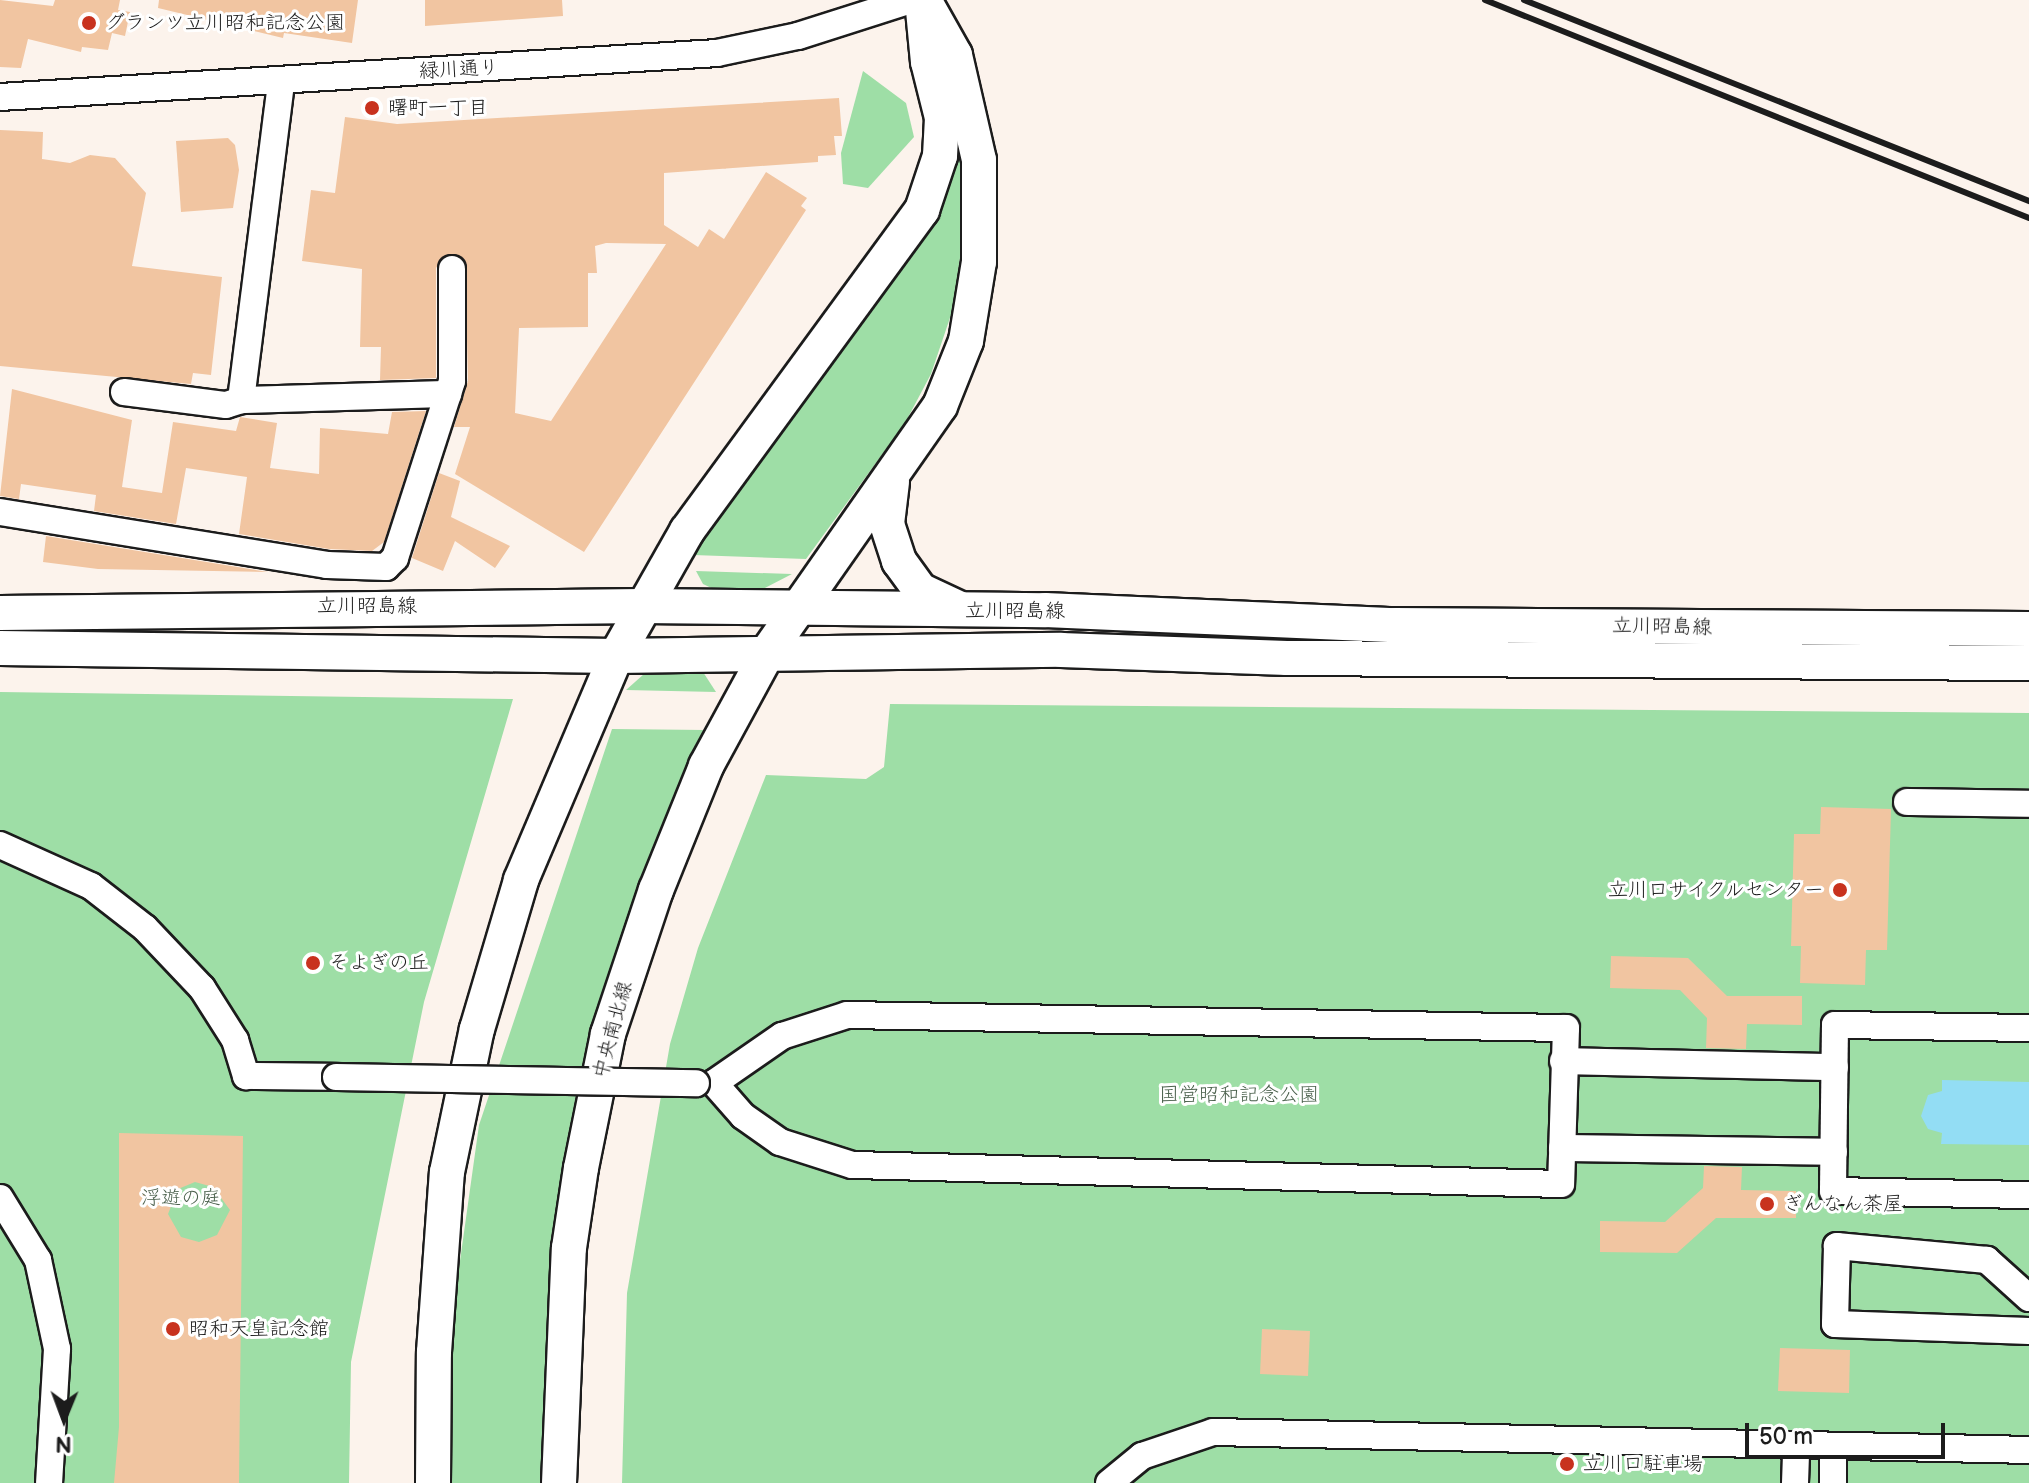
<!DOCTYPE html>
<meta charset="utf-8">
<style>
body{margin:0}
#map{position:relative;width:2029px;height:1483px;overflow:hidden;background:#fcf3ec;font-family:"Balsamiq Sans","Klee One",sans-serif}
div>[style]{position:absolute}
.green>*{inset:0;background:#9edea6}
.water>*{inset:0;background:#93ddf4}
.building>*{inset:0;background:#f1c5a1}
.roads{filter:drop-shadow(2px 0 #1c1c1c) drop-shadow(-2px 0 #1c1c1c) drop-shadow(0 2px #1c1c1c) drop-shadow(0 -2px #1c1c1c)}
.minor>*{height:26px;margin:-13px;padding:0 13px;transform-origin:13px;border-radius:13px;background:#fff}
.major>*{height:34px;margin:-17px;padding:0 17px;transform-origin:17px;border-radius:17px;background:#fff}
.rail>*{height:6px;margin:-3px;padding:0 3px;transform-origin:3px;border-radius:3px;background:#1c1c1c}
.bridges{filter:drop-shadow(2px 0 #1c1c1c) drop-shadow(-2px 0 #1c1c1c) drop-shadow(0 2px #1c1c1c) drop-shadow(0 -2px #1c1c1c)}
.minor-bridge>*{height:26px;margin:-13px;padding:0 13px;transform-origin:13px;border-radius:13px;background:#fff}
.dots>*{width:22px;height:22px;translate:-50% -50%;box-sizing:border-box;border:4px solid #fff;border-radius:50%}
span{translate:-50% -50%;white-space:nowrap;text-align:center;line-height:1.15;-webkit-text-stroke:6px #fff;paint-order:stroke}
.poi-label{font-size:20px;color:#1c1c1c}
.left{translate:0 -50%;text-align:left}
.right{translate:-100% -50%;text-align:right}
.street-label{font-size:20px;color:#1c1c1c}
.park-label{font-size:20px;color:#4a604c}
.north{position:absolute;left:24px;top:1379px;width:80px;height:80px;-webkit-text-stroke:6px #fff;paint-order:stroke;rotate:181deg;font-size:22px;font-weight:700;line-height:32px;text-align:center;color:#1c1c1c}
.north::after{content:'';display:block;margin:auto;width:28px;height:36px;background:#1c1c1c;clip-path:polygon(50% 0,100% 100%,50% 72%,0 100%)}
.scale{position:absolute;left:1745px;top:1423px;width:200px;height:36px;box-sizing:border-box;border:4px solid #1c1c1c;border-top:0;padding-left:10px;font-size:24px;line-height:28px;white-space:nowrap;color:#1c1c1c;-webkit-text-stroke:6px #fff;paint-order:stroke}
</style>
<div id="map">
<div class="green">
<div style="clip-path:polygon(863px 71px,906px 103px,914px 137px,868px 188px,843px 184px,841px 153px)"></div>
<div style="clip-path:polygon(957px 120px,964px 152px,963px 234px,954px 306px,931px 374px,905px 423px,806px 559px,693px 555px,779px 424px,918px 248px,947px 191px)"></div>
<div style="clip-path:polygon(696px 571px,792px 574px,761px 590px,722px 593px,703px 584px)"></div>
<div style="clip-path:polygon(660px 671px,703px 672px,716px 692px,626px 690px,644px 674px)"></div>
<div style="clip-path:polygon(0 692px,513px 699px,424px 1002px,351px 1362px,349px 1483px,0 1483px)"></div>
<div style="clip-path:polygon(890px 704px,2029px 713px,2029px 1483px,622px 1483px,627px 1293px,670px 1044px,698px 948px,766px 775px,866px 779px,884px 767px)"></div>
<div style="clip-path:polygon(612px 729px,705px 730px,598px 1009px,569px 1134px,547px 1316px,544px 1483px,451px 1483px,453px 1311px,479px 1125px)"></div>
</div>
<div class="water">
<div style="clip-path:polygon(1942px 1080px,2029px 1082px,2029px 1145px,1941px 1144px,1942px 1133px,1928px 1129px,1921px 1116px,1928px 1095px,1942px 1091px)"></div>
</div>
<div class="building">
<div style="clip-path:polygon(0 0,53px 6px,55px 0,120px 0,118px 10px,130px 12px,125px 36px,112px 33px,108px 50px,82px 47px,81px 52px,28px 39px,21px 68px,0 67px)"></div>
<div style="clip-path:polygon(159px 0,358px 0,352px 43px,284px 33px,283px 38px,158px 8px)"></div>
<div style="clip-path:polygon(425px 0,562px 0,563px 16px,425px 26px)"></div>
<div style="clip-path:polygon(evenodd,839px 98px,842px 136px,834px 136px,836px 155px,818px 156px,818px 162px,664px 173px,664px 225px,698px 247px,709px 229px,724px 239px,766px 172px,807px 198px,801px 206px,806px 210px,584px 552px,455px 474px,470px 427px,454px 427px,468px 381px,465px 260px,445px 255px,436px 268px,436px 378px,380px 380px,381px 347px,360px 347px,362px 269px,302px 261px,311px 190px,335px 193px,345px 117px,397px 124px,839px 98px,606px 243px,666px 244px,551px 421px,515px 413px,519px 328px,588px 327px,588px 273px,597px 273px,595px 246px,606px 243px)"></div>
<div style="clip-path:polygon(0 130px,43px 132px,42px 159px,70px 163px,90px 155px,115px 158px,146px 193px,132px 266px,222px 277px,211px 375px,193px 373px,191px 384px,0 366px)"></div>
<div style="clip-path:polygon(228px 138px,235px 145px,239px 170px,233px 208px,181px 212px,176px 141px)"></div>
<div style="clip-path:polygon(12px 389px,132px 420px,122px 487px,162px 493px,173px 422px,236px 431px,240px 417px,277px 423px,270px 468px,319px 474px,320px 428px,388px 434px,392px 412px,426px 411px,384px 542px,372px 551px,329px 549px,239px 534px,247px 477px,186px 468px,176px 524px,94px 511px,96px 495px,21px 484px,19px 499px,0 496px)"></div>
<div style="clip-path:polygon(439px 473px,460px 481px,451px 517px,510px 546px,495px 568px,455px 541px,443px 571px,412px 558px)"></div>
<div style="clip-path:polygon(46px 536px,268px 572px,98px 569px,43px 562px)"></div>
<div style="clip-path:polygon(1821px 807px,1891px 809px,1887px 950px,1866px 950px,1865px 985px,1800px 983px,1801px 946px,1791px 946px,1794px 834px,1820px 834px)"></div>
<div style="clip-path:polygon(1611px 956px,1688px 958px,1727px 996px,1802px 996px,1802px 1025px,1747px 1024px,1746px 1049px,1706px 1048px,1707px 1018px,1680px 990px,1610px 988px)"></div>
<div style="clip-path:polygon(evenodd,119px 1133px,243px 1136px,239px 1483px,114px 1483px,119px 1427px,119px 1133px,195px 1182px,213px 1187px,230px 1210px,217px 1235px,199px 1242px,181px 1237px,168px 1214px,178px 1189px,195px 1182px)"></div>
<div style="clip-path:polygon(1704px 1166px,1742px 1167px,1741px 1190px,1796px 1191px,1796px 1218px,1716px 1218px,1677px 1253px,1600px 1252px,1600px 1221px,1665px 1222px,1703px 1188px)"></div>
<div style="clip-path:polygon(1262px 1329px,1310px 1331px,1308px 1376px,1260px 1374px)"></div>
<div style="clip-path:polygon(1780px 1348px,1850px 1350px,1849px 1393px,1778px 1391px)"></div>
</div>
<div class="roads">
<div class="minor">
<div style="left:0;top:97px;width:718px;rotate:-3.51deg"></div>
<div style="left:717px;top:53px;width:83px;rotate:-11.9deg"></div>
<div style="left:798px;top:36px;width:119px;rotate:-17.7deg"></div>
<div style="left:124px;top:392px;width:103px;rotate:7.3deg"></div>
<div style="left:226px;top:405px;width:16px;rotate:-18deg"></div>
<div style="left:448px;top:394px;width:14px;rotate:-73deg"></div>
<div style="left:452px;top:381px;width:112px;rotate:-90deg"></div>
<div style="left:0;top:512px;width:331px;rotate:9.2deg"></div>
<div style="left:327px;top:565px;width:59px;rotate:1.9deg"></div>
<div style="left:386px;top:567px;width:13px;rotate:-45deg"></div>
<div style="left:395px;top:558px;width:172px;rotate:-72.1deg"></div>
<div style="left:448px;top:394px;width:207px;rotate:178.3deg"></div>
<div style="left:241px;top:400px;width:321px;rotate:-82.8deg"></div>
<div style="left:1907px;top:802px;width:122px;rotate:0.9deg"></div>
<div style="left:0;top:845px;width:100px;rotate:24.3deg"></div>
<div style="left:91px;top:886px;width:68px;rotate:37.9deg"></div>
<div style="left:145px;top:928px;width:83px;rotate:46.5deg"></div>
<div style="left:202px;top:988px;width:62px;rotate:57.6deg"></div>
<div style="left:235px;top:1040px;width:38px;rotate:73deg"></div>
<div style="left:246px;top:1076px;width:90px;rotate:0.6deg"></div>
<div style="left:847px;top:1015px;width:719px;rotate:1.04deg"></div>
<div style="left:1566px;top:1028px;width:156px;rotate:91.8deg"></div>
<div style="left:1561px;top:1184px;width:709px;rotate:-178.46deg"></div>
<div style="left:852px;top:1165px;width:76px;rotate:-162.3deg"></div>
<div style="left:780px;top:1142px;width:45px;rotate:-144.9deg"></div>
<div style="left:743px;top:1116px;width:44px;rotate:-131.3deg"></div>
<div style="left:714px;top:1083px;width:83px;rotate:-34.7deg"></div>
<div style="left:782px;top:1036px;width:68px;rotate:-17.9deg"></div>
<div style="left:2029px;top:1028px;width:194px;rotate:-179.1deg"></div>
<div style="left:1835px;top:1025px;width:166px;rotate:90.7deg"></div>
<div style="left:1833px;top:1191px;width:196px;rotate:1.2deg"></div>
<div style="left:1563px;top:1061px;width:272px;rotate:1.3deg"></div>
<div style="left:1562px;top:1148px;width:272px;rotate:0.8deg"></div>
<div style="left:0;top:1198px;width:73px;rotate:58.5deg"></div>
<div style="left:38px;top:1260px;width:91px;rotate:77.9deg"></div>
<div style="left:57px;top:1349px;width:134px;rotate:93.4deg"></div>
<div style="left:2029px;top:1298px;width:57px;rotate:-137.9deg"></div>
<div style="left:1987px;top:1260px;width:151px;rotate:-174.7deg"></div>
<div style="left:1837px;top:1246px;width:78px;rotate:91.5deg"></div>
<div style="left:1835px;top:1324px;width:194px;rotate:2.1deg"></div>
<div style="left:1109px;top:1483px;width:43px;rotate:-39.3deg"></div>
<div style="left:1142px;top:1456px;width:75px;rotate:-18.7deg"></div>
<div style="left:1213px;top:1432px;width:816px;rotate:1.26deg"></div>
<div style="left:1795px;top:1483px;width:38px;rotate:-88deg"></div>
<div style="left:1833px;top:1483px;width:37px;rotate:-90deg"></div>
</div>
<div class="major">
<div style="left:892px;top:482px;width:42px;rotate:96.8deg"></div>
<div style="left:887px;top:524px;width:39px;rotate:72deg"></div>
<div style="left:899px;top:561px;width:36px;rotate:54deg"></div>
<div style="left:920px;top:590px;width:42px;rotate:25.3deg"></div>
<div style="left:0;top:613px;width:642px;rotate:-0.62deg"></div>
<div style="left:642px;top:606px;width:403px;rotate:0.6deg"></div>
<div style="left:1045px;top:610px;width:350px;rotate:2.5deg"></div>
<div style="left:1395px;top:625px;width:634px;rotate:0.36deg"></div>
<div style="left:0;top:648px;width:616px;rotate:0.74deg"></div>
<div style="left:616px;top:656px;width:445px;rotate:-0.8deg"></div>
<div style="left:1061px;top:650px;width:226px;rotate:2deg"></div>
<div style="left:1287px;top:658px;width:742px;rotate:0.39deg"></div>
<div style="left:433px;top:1483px;width:131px;rotate:-89.6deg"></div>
<div style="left:434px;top:1352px;width:180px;rotate:-85.9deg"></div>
<div style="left:447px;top:1172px;width:146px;rotate:-78.2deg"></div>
<div style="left:477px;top:1029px;width:155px;rotate:-73.5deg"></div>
<div style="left:521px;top:880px;width:243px;rotate:-67deg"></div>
<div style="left:616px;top:656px;width:144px;rotate:-60.4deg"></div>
<div style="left:687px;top:531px;width:398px;rotate:-53.8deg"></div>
<div style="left:922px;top:210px;width:57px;rotate:-71.6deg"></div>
<div style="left:940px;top:156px;width:38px;rotate:-87deg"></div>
<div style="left:942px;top:118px;width:58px;rotate:-104deg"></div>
<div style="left:928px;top:62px;width:62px;rotate:-95.5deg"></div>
<div style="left:559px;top:1483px;width:235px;rotate:-87.6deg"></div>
<div style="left:569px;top:1248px;width:81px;rotate:-81.5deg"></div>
<div style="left:581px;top:1168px;width:137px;rotate:-78.6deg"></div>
<div style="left:608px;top:1034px;width:152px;rotate:-71.6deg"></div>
<div style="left:656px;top:890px;width:134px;rotate:-68deg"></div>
<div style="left:706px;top:766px;width:132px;rotate:-61.5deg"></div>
<div style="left:769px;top:650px;width:298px;rotate:-55deg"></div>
<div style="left:940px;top:406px;width:70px;rotate:-68.2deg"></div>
<div style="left:966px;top:341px;width:80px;rotate:-80.7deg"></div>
<div style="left:979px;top:262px;width:102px;rotate:-90deg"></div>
<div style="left:979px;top:160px;width:108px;rotate:-102.9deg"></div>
<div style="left:955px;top:55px;width:55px;rotate:-119.4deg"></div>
</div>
</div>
<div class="rail">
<div style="left:1485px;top:0;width:586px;rotate:21.84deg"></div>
<div style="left:1524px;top:0;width:544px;rotate:21.7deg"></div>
</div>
<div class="bridges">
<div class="minor-bridge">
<div style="left:336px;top:1077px;width:360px;rotate:1deg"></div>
</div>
</div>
<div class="dots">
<div style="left:89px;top:23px;background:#c8321e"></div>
<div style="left:372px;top:108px;background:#c8321e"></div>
<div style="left:1840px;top:890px;background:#c8321e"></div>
<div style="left:313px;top:963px;background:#c8321e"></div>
<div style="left:1767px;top:1204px;background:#c8321e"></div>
<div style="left:173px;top:1329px;background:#c8321e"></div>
<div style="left:1567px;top:1464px;background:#c8321e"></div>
</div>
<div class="poi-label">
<span class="left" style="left:105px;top:23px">グランツ立川昭和記念公園</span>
<span class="left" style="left:388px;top:108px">曙町一丁目</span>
<span class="right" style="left:1824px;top:890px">立川口サイクルセンター</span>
<span class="left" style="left:329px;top:963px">そよぎの丘</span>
<span class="left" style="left:1783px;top:1204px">ぎんなん茶屋</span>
<span class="left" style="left:189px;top:1329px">昭和天皇記念館</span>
<span class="left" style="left:1583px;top:1464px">立川口駐車場</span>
</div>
<div class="street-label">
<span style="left:459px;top:70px;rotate:-3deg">緑川通り</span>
<span style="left:367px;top:606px">立川昭島線</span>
<span style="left:1015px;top:611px">立川昭島線</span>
<span style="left:1662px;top:627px;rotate:1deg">立川昭島線</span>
<span style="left:613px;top:1030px;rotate:-75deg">中央南北線</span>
</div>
<div class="park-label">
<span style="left:1239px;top:1095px">国営昭和記念公園</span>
<span style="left:181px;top:1198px">浮遊の庭</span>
</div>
<div class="north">N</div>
<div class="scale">50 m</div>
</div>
